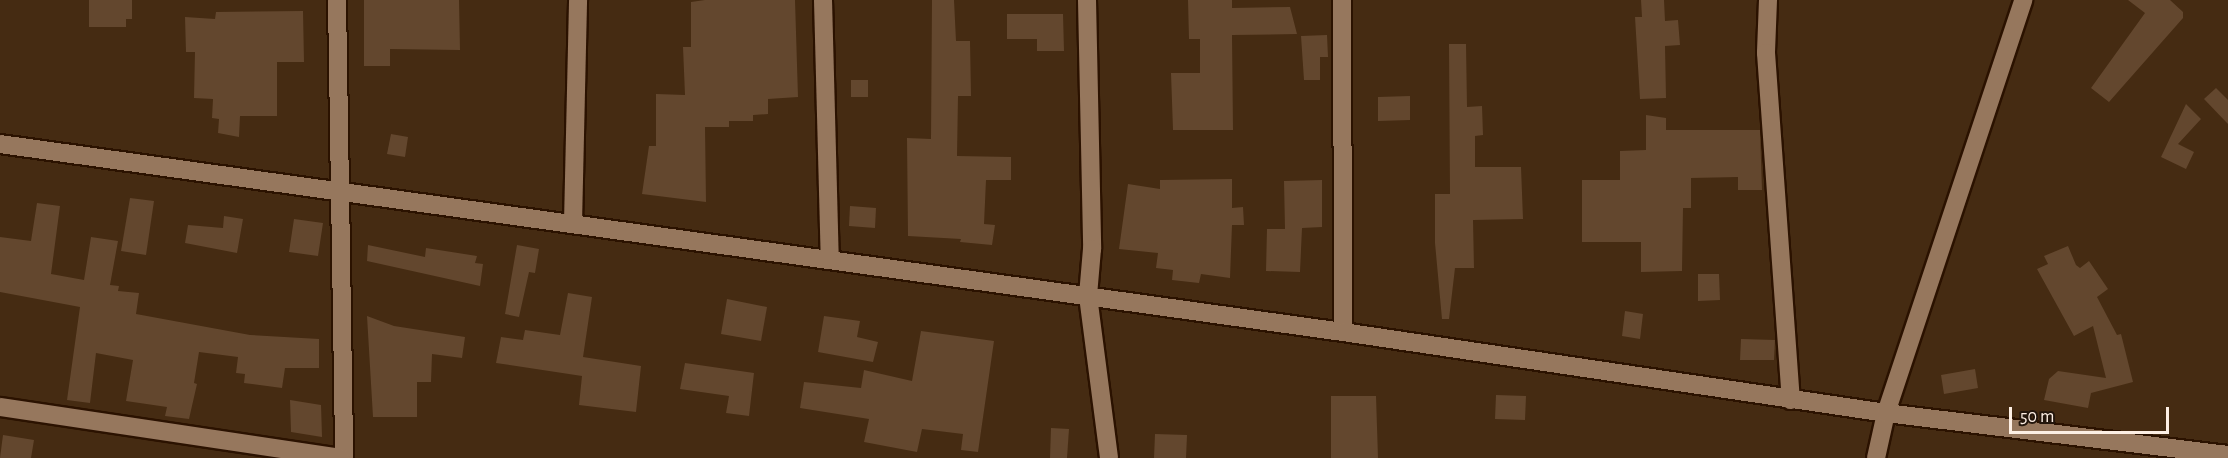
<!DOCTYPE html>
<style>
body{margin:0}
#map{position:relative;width:2228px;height:458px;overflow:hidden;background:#452b12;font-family:"Alegreya Sans",sans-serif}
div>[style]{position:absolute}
.building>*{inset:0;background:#63472e}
.roads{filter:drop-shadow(2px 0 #2b1200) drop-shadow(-2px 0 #2b1200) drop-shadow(0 2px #2b1200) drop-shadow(0 -2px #2b1200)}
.minor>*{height:18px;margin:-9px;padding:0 9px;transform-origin:9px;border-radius:9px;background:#96775d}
.tertiary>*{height:18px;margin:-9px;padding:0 9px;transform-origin:9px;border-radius:9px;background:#96775d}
span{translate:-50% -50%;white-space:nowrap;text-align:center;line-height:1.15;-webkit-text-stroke:6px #23160c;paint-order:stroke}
.scale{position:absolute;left:2009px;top:407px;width:160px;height:27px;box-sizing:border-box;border:3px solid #fdefe4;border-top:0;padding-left:8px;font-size:18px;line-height:21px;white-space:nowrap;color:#fdefe4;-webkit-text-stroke:4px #23160c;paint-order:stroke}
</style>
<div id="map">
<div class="building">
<div style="clip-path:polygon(89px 0,132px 0,132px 19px,126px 19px,126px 27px,89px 27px)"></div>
<div style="clip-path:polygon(364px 0,459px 0,460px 50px,390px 49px,390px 66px,364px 66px)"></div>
<div style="clip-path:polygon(705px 0,795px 0,798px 97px,768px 99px,768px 114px,753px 115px,753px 121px,729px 121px,729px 127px,705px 127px,706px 202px,642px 194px,649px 146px,656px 146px,656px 94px,685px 95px,683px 47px,691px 47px,691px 2px)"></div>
<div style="clip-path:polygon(932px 0,954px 0,956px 41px,970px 41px,971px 96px,958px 96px,957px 156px,1011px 157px,1011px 180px,986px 180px,984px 224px,995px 225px,992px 245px,960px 242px,961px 239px,908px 236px,907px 138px,931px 139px)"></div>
<div style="clip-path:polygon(1188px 0,1232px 0,1232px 8px,1290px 7px,1297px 34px,1232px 35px,1233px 130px,1173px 130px,1171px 73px,1200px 73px,1200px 39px,1189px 39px)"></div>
<div style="clip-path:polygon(1641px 0,1664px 0,1665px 21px,1678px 20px,1680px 45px,1665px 46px,1666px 98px,1640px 99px,1635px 17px,1642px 17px)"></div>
<div style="clip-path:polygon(2128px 0,2170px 0,2183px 12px,2183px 18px,2109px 102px,2091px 88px,2145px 13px)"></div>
<div style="clip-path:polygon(303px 11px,304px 62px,277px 62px,277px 116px,240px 116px,239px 137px,218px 133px,219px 119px,212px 118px,213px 99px,194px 98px,195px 52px,186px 52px,185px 17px,215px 19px,216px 12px)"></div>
<div style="clip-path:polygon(1007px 14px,1063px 14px,1064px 51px,1037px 51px,1037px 39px,1007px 39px)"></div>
<div style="clip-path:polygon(1327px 35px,1328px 57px,1320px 57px,1320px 80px,1304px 80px,1301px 36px)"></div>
<div style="clip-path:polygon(1449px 44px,1466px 44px,1467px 107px,1482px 106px,1483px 135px,1475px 136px,1475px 167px,1521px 167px,1523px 219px,1473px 220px,1474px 268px,1455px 268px,1449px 319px,1442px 319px,1435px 243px,1435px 194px,1450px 194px)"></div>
<div style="clip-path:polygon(851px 80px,868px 80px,868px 97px,851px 97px)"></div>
<div style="clip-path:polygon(2216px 88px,2228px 100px,2228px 124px,2204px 99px)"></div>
<div style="clip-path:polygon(1410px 96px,1410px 120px,1378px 121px,1378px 97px)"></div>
<div style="clip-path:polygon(2186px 104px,2201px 119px,2178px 144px,2194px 152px,2186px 169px,2161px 157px)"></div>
<div style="clip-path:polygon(1646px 115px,1666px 118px,1666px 130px,1760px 130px,1762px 190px,1738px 190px,1738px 177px,1691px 178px,1691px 208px,1683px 208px,1682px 271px,1641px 272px,1641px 242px,1582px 242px,1582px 180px,1620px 180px,1620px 151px,1646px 150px)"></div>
<div style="clip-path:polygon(391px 134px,408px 137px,405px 157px,387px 154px)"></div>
<div style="clip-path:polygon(1232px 179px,1232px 208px,1243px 207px,1244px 225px,1232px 225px,1230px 278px,1201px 274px,1199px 283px,1172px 280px,1173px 270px,1156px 268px,1158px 253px,1119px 249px,1128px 184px,1160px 189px,1160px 180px)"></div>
<div style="clip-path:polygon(1322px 180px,1322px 227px,1302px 228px,1300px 272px,1266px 271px,1267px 229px,1285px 229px,1284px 181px)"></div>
<div style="clip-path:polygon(130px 198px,154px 201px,146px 255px,121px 251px)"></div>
<div style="clip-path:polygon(37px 203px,60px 206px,51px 274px,84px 280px,91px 237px,118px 241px,110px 285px,119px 286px,118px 291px,139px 293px,136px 314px,250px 335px,319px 339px,319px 368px,285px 368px,282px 388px,244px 383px,245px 374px,236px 373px,238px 357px,199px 352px,194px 383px,197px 384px,189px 419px,165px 416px,167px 407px,126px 401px,133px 360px,96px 353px,90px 403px,67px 400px,80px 307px,0 292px,0 237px,31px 241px)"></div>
<div style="clip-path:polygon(850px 206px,876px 208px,875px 228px,849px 226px)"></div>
<div style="clip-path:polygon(224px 216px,243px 219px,237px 253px,185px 243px,188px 225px,223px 228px)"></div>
<div style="clip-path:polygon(294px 219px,323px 223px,318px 256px,289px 252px)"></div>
<div style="clip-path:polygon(368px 245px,425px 257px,426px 248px,477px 256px,475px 263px,483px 264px,480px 286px,367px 261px)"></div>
<div style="clip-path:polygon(517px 245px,539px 249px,535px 273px,529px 272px,519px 317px,505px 314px)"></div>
<div style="clip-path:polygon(2068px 246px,2076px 265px,2080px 268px,2089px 261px,2108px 289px,2097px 297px,2117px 335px,2121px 334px,2133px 382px,2091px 393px,2088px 408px,2044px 400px,2049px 379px,2058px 371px,2106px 378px,2093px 326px,2074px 336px,2037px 269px,2048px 264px,2044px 256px)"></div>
<div style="clip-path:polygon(1698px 274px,1719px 274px,1720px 300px,1698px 301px)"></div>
<div style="clip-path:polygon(568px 293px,592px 297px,583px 357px,641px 366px,636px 412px,579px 405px,582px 376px,496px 363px,501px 337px,523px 340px,525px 330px,560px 335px)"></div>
<div style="clip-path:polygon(727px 299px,767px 307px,761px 341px,721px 334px)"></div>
<div style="clip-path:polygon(1625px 311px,1643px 314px,1640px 339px,1622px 336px)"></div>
<div style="clip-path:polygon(367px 316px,394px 326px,465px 337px,462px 358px,432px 354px,431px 382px,417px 382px,417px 417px,373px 417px)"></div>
<div style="clip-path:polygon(824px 316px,860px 321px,857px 337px,878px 342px,873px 362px,818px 352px)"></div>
<div style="clip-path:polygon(921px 331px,994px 341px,978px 452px,961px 450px,963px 434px,922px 429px,917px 452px,864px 442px,869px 419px,800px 408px,804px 382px,861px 388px,864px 370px,912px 381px)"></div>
<div style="clip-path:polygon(1741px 339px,1775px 340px,1774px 360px,1740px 360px)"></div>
<div style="clip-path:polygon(685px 363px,754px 373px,749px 416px,726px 413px,729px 396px,680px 389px)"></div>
<div style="clip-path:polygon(1975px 369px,1978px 388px,1944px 394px,1941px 375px)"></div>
<div style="clip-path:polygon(1496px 395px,1526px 396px,1525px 420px,1495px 419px)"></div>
<div style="clip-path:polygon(1331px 396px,1376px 396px,1378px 458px,1331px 458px)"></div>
<div style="clip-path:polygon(290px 400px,321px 405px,322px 437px,291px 432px)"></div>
<div style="clip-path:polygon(1051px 428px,1069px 429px,1067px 458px,1050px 458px)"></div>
<div style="clip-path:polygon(1155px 434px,1187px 435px,1186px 458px,1154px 458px)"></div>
<div style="clip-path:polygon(3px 435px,34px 440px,31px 458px,0 458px)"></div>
</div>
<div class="roads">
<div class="minor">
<div style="left:337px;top:0;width:458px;rotate:89.1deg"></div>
<div style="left:823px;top:0;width:260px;rotate:88.5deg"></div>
<div style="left:1087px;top:0;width:249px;rotate:88.8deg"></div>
<div style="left:1092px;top:249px;width:47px;rotate:94.9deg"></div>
<div style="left:1088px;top:296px;width:163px;rotate:82.6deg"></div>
<div style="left:1342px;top:0;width:332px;rotate:89.8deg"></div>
<div style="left:1768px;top:0;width:53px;rotate:92.2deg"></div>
<div style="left:1766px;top:53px;width:348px;rotate:85.9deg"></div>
<div style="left:573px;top:223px;width:223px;rotate:-88.7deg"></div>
<div style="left:0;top:407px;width:344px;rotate:8.5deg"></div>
<div style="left:1876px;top:458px;width:46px;rotate:-77.5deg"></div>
<div style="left:1886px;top:413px;width:435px;rotate:-71.6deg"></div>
</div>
<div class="tertiary">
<div style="left:0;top:144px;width:1356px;rotate:7.97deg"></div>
<div style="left:1343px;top:332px;width:549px;rotate:8.48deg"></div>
<div style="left:1886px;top:413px;width:345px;rotate:7deg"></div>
</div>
</div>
<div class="scale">50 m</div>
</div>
